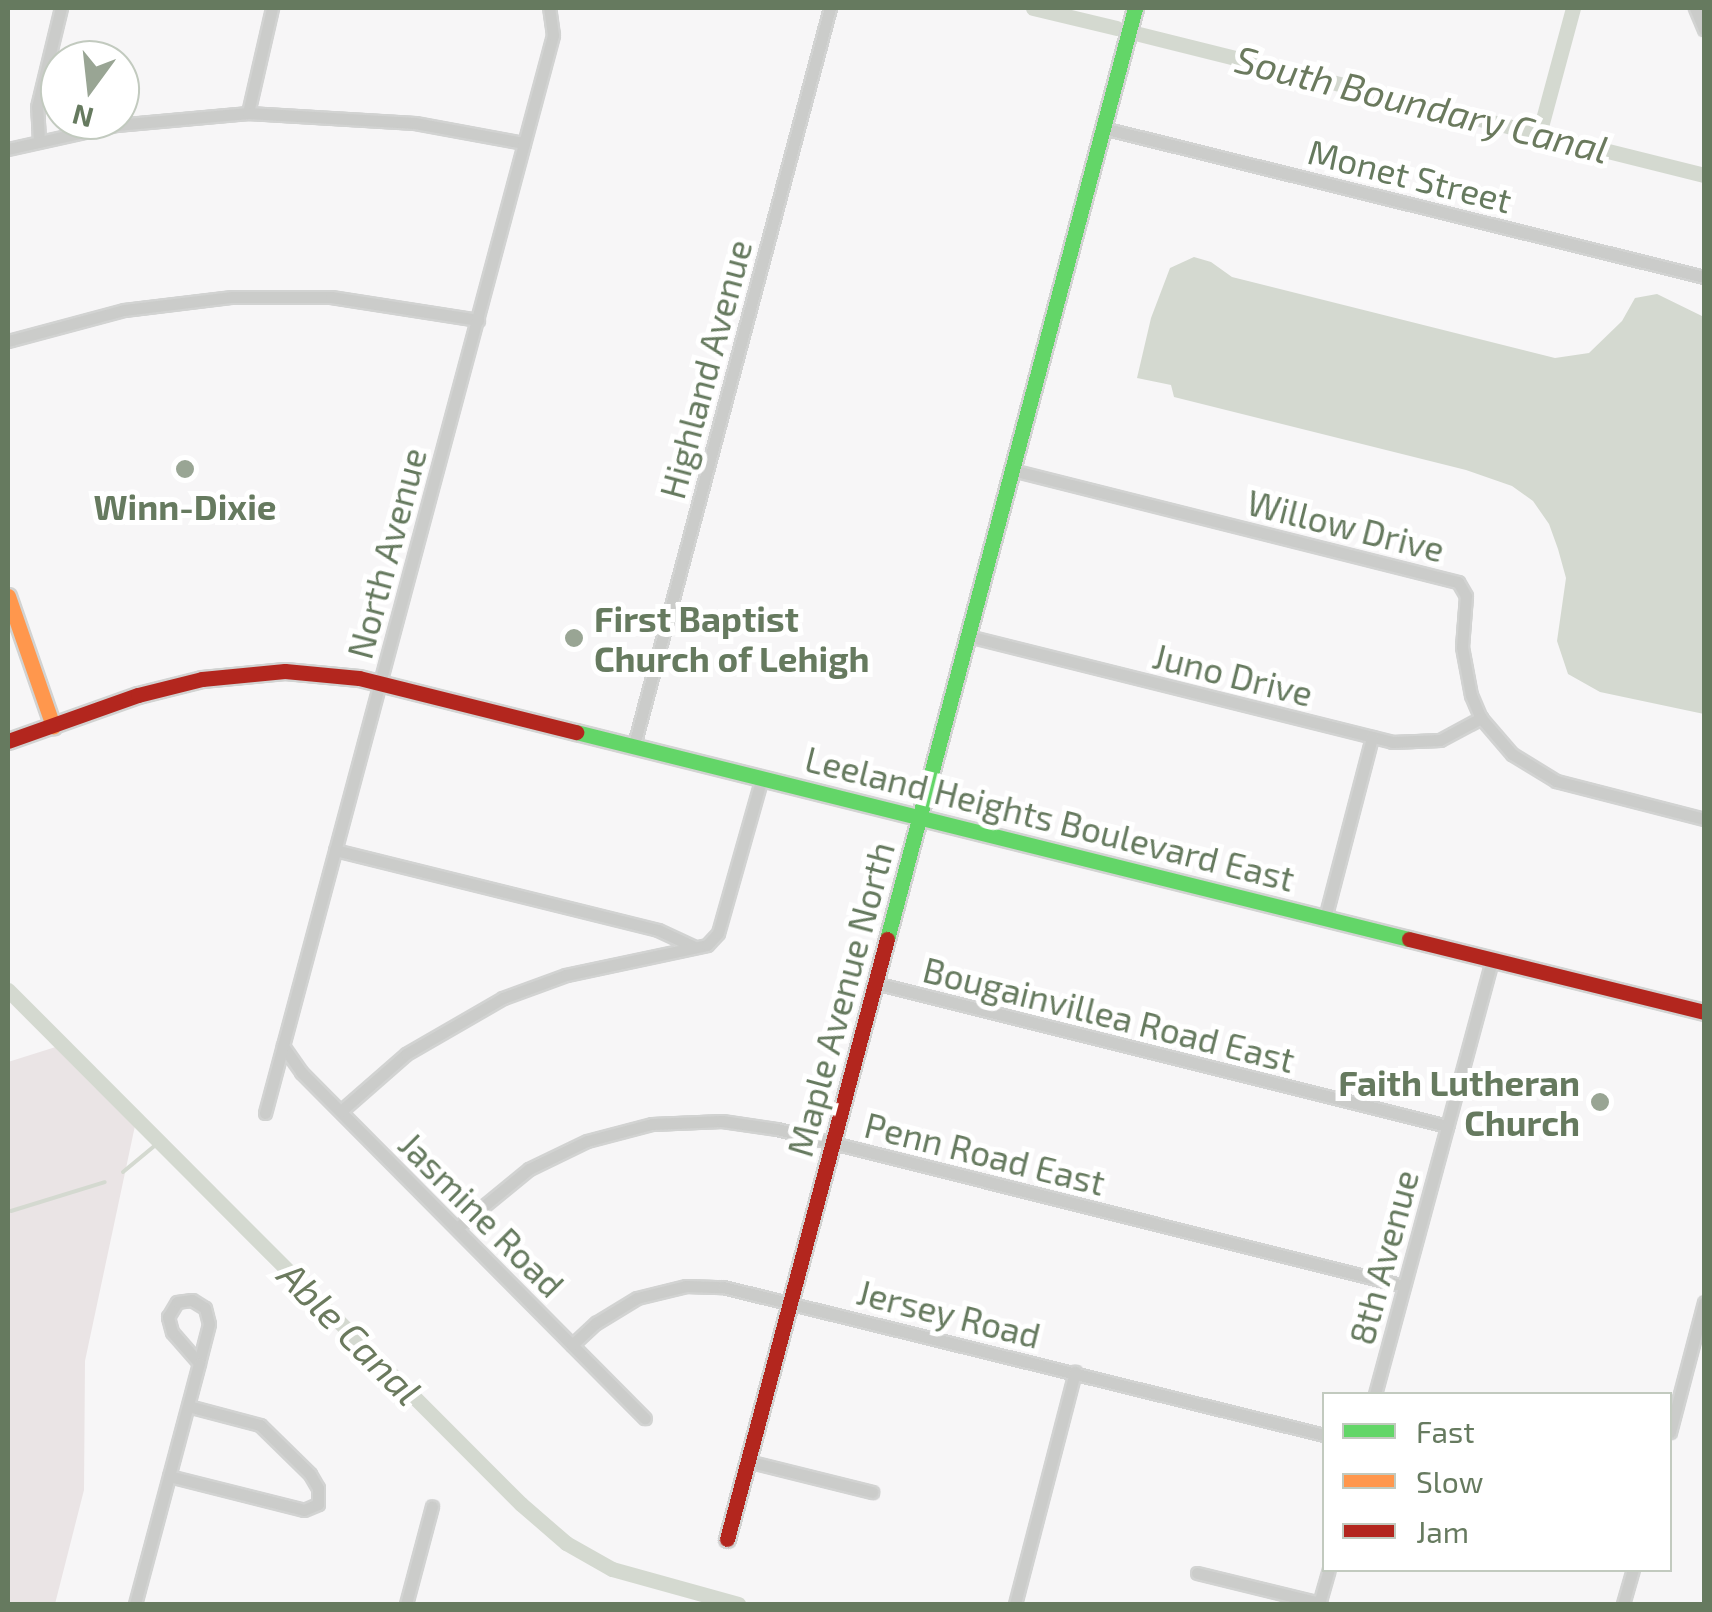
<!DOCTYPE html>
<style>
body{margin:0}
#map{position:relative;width:1712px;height:1612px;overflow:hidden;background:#f7f6f7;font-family:"Exo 2",sans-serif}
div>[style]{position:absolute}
.green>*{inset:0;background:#eae4e5}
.water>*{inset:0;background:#d4d9d0}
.stream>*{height:4px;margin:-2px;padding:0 2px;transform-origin:2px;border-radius:2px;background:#d4d9d0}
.canal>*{height:15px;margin:-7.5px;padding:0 7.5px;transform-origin:7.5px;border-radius:7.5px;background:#d4d9d0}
.roads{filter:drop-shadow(2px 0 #d2d3d2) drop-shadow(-2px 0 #d2d3d2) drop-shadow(0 2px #d2d3d2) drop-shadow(0 -2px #d2d3d2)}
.street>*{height:11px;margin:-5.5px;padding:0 5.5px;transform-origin:5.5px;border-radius:5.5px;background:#cbccca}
.fast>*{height:15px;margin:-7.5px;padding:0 7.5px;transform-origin:7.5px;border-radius:7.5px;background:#63d668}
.slow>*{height:15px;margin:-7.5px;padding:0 7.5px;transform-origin:7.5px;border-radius:7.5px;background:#ff974d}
.jam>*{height:15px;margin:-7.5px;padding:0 7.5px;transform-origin:7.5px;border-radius:7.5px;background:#b3261e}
.dots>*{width:28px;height:28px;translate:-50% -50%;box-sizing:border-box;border:5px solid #fff;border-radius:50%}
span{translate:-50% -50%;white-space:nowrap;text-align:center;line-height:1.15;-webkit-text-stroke:10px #fff;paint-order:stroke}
.street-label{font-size:35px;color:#667a5f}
.poi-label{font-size:35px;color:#667a5f;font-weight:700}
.left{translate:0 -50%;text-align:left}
.right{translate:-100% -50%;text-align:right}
.water-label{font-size:38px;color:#6b7a5e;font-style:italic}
.frame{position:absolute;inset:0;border:10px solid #667a5f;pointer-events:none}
.legend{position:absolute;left:1322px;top:1392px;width:350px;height:180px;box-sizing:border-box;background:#fff;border:2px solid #c2cabf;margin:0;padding:12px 18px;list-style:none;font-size:30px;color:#667a5f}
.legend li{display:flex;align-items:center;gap:20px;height:50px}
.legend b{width:50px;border:2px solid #c2cabf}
.north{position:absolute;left:40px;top:40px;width:100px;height:100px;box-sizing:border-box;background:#fff;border:2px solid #c2cabf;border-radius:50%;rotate:195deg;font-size:28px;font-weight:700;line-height:40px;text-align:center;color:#667a5f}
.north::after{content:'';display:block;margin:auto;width:35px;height:45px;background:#99a594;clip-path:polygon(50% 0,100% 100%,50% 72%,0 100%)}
</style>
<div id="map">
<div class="green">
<div style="clip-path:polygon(62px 1045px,136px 1121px,85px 1361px,84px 1490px,55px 1604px,8px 1604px,8px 1062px)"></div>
</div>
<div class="water">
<div style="clip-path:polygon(1194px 257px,1211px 262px,1232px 277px,1555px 358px,1589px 353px,1622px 321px,1635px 298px,1657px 294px,1704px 317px,1704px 714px,1600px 692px,1568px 674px,1557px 641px,1566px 578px,1558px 549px,1549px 524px,1533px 501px,1512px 486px,1466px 470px,1174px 397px,1171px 385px,1137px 378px,1151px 318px,1170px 268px)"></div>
</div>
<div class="stream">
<div style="left:123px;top:1172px;width:45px;rotate:-39.6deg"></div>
<div style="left:11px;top:1211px;width:98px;rotate:-17.1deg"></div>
</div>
<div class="canal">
<div style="left:1033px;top:8px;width:86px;rotate:13.4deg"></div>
<div style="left:1139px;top:34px;width:582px;rotate:14.01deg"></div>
<div style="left:1539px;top:134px;width:131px;rotate:-74.9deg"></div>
<div style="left:8px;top:990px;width:726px;rotate:45.06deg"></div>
<div style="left:521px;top:1504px;width:60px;rotate:40.9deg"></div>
<div style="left:566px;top:1543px;width:53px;rotate:29.5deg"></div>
<div style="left:612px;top:1569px;width:131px;rotate:15.5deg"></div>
</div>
<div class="roads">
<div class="street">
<div style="left:1695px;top:8px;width:23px;rotate:67deg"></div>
<div style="left:248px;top:113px;width:108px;rotate:-77.1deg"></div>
<div style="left:1103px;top:128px;width:619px;rotate:13.92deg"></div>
<div style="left:39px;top:141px;width:34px;rotate:-93deg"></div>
<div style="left:37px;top:107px;width:102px;rotate:-76.4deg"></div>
<div style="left:8px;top:149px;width:111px;rotate:-12.5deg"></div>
<div style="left:116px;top:125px;width:133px;rotate:-5.2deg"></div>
<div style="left:248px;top:113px;width:167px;rotate:3.4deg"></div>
<div style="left:415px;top:123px;width:111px;rotate:10.4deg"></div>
<div style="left:8px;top:341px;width:120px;rotate:-15deg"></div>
<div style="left:124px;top:310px;width:109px;rotate:-6.9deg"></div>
<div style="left:232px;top:297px;width:99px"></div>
<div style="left:331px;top:297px;width:149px;rotate:8.9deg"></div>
<div style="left:1012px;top:470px;width:460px;rotate:14.1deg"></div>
<div style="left:1458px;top:582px;width:16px;rotate:60deg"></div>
<div style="left:1466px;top:596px;width:51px;rotate:94.5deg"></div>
<div style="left:1462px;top:647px;width:49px;rotate:79.4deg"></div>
<div style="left:1471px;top:695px;width:25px;rotate:67deg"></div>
<div style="left:1481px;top:718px;width:48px;rotate:49.3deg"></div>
<div style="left:1512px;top:754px;width:52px;rotate:31.5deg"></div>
<div style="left:1556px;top:781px;width:153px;rotate:14.4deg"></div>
<div style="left:968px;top:636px;width:437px;rotate:14deg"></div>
<div style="left:1392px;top:742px;width:48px;rotate:-2.4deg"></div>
<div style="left:1440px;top:740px;width:47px;rotate:-28.2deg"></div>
<div style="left:634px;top:745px;width:763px;rotate:-75.11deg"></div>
<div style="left:335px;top:850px;width:333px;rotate:13.9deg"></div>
<div style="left:658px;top:930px;width:38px;rotate:25deg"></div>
<div style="left:1325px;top:918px;width:187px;rotate:-75.4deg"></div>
<div style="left:875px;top:983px;width:590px;rotate:14.04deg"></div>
<div style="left:283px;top:1046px;width:32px;rotate:55deg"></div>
<div style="left:301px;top:1072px;width:488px;rotate:45.2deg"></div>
<div style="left:341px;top:1111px;width:86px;rotate:-41.2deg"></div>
<div style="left:406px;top:1054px;width:112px;rotate:-30deg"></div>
<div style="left:503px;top:998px;width:67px;rotate:-20.1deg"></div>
<div style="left:566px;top:975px;width:144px;rotate:-12deg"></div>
<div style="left:707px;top:945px;width:16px;rotate:-47deg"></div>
<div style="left:718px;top:933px;width:162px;rotate:-74.2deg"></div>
<div style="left:265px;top:1113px;width:1116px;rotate:-75.04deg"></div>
<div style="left:553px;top:35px;width:27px;rotate:-98deg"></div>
<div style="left:457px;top:1228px;width:93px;rotate:-39.3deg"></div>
<div style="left:529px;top:1169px;width:64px;rotate:-25.8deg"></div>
<div style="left:587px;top:1141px;width:67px;rotate:-14.7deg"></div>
<div style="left:652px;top:1124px;width:70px;rotate:-2.5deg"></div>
<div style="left:722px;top:1121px;width:56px;rotate:8.3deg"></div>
<div style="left:777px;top:1129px;width:646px;rotate:14.06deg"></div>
<div style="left:192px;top:1300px;width:15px;rotate:32deg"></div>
<div style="left:205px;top:1308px;width:16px;rotate:76deg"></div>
<div style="left:209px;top:1324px;width:40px;rotate:104.4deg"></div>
<div style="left:199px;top:1363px;width:41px;rotate:-131.1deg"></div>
<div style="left:172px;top:1332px;width:16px;rotate:-105deg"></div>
<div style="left:168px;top:1317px;width:17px;rotate:-59deg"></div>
<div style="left:177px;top:1302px;width:15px;rotate:-8deg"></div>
<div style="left:572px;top:1345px;width:33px;rotate:-43deg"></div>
<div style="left:596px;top:1323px;width:48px;rotate:-31.4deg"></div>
<div style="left:637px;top:1298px;width:50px;rotate:-13.8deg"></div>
<div style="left:686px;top:1286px;width:37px;rotate:2deg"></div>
<div style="left:723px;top:1287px;width:619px;rotate:13.83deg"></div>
<div style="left:1375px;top:1394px;width:449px;rotate:-74.9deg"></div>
<div style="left:1670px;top:1432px;width:134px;rotate:-75.3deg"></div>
<div style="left:747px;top:1461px;width:129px;rotate:13.9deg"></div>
<div style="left:169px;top:1476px;width:139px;rotate:14.1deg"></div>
<div style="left:304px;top:1510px;width:15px;rotate:-23deg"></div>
<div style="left:318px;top:1504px;width:16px;rotate:-90deg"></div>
<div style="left:318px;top:1488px;width:16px;rotate:-120deg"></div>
<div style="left:310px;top:1474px;width:70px;rotate:-135.6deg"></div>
<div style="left:260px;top:1425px;width:74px;rotate:-165.2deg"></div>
<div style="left:1197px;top:1573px;width:127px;rotate:13.7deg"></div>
<div style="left:135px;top:1604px;width:249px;rotate:-75.1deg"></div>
<div style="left:406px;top:1604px;width:101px;rotate:-75.1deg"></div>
<div style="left:1015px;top:1604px;width:240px;rotate:-75.5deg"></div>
<div style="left:1319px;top:1604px;width:35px;rotate:-74deg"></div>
<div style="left:1623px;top:1604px;width:35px;rotate:-74deg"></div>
</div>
<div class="fast">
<div style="left:576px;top:732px;width:858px;rotate:13.96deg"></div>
<div style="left:887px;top:939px;width:963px;rotate:-75.08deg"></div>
</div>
<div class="slow">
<div style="left:8px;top:596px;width:138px;rotate:70.9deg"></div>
</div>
<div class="jam">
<div style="left:8px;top:741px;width:138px;rotate:-19.5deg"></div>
<div style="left:138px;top:695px;width:66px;rotate:-14deg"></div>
<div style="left:202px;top:679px;width:83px;rotate:-5.5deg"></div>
<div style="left:285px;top:671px;width:74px;rotate:5.4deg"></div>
<div style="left:359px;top:678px;width:224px;rotate:14deg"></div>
<div style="left:1409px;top:939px;width:304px;rotate:13.9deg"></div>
<div style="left:727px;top:1539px;width:621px;rotate:-75.07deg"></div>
</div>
</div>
<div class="dots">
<div style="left:185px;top:469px;background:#99a594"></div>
<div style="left:574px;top:638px;background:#99a594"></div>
<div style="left:1600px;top:1102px;background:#99a594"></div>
</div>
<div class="street-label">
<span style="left:1410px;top:175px;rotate:14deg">Monet Street</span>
<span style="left:705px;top:369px;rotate:-75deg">Highland Avenue</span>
<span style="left:1346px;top:525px;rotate:14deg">Willow Drive</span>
<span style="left:386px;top:553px;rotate:-75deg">North Avenue</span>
<span style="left:1233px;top:674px;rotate:14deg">Juno Drive</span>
<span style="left:1050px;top:818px;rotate:14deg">Leeland Heights Boulevard East</span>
<span style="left:840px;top:999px;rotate:-75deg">Maple Avenue North</span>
<span style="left:1109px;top:1014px;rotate:14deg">Bougainvillea Road East</span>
<span style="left:985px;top:1153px;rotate:14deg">Penn Road East</span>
<span style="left:482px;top:1214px;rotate:45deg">Jasmine Road</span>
<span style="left:1383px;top:1257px;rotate:-75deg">8th Avenue</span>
<span style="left:949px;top:1313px;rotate:14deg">Jersey Road</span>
</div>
<div class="poi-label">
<span style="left:185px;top:506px">Winn-Dixie</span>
<span class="left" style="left:594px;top:638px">First Baptist<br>Church of Lehigh</span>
<span class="right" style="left:1580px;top:1102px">Faith Lutheran<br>Church</span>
</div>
<div class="water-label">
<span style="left:1422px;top:104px;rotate:14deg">South Boundary Canal</span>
<span style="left:350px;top:1333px;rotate:45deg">Able Canal</span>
</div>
<div class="frame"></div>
<ul class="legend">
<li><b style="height:12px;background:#63d668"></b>Fast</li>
<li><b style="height:12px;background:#ff974d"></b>Slow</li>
<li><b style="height:12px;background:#b3261e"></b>Jam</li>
</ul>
<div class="north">N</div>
</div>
